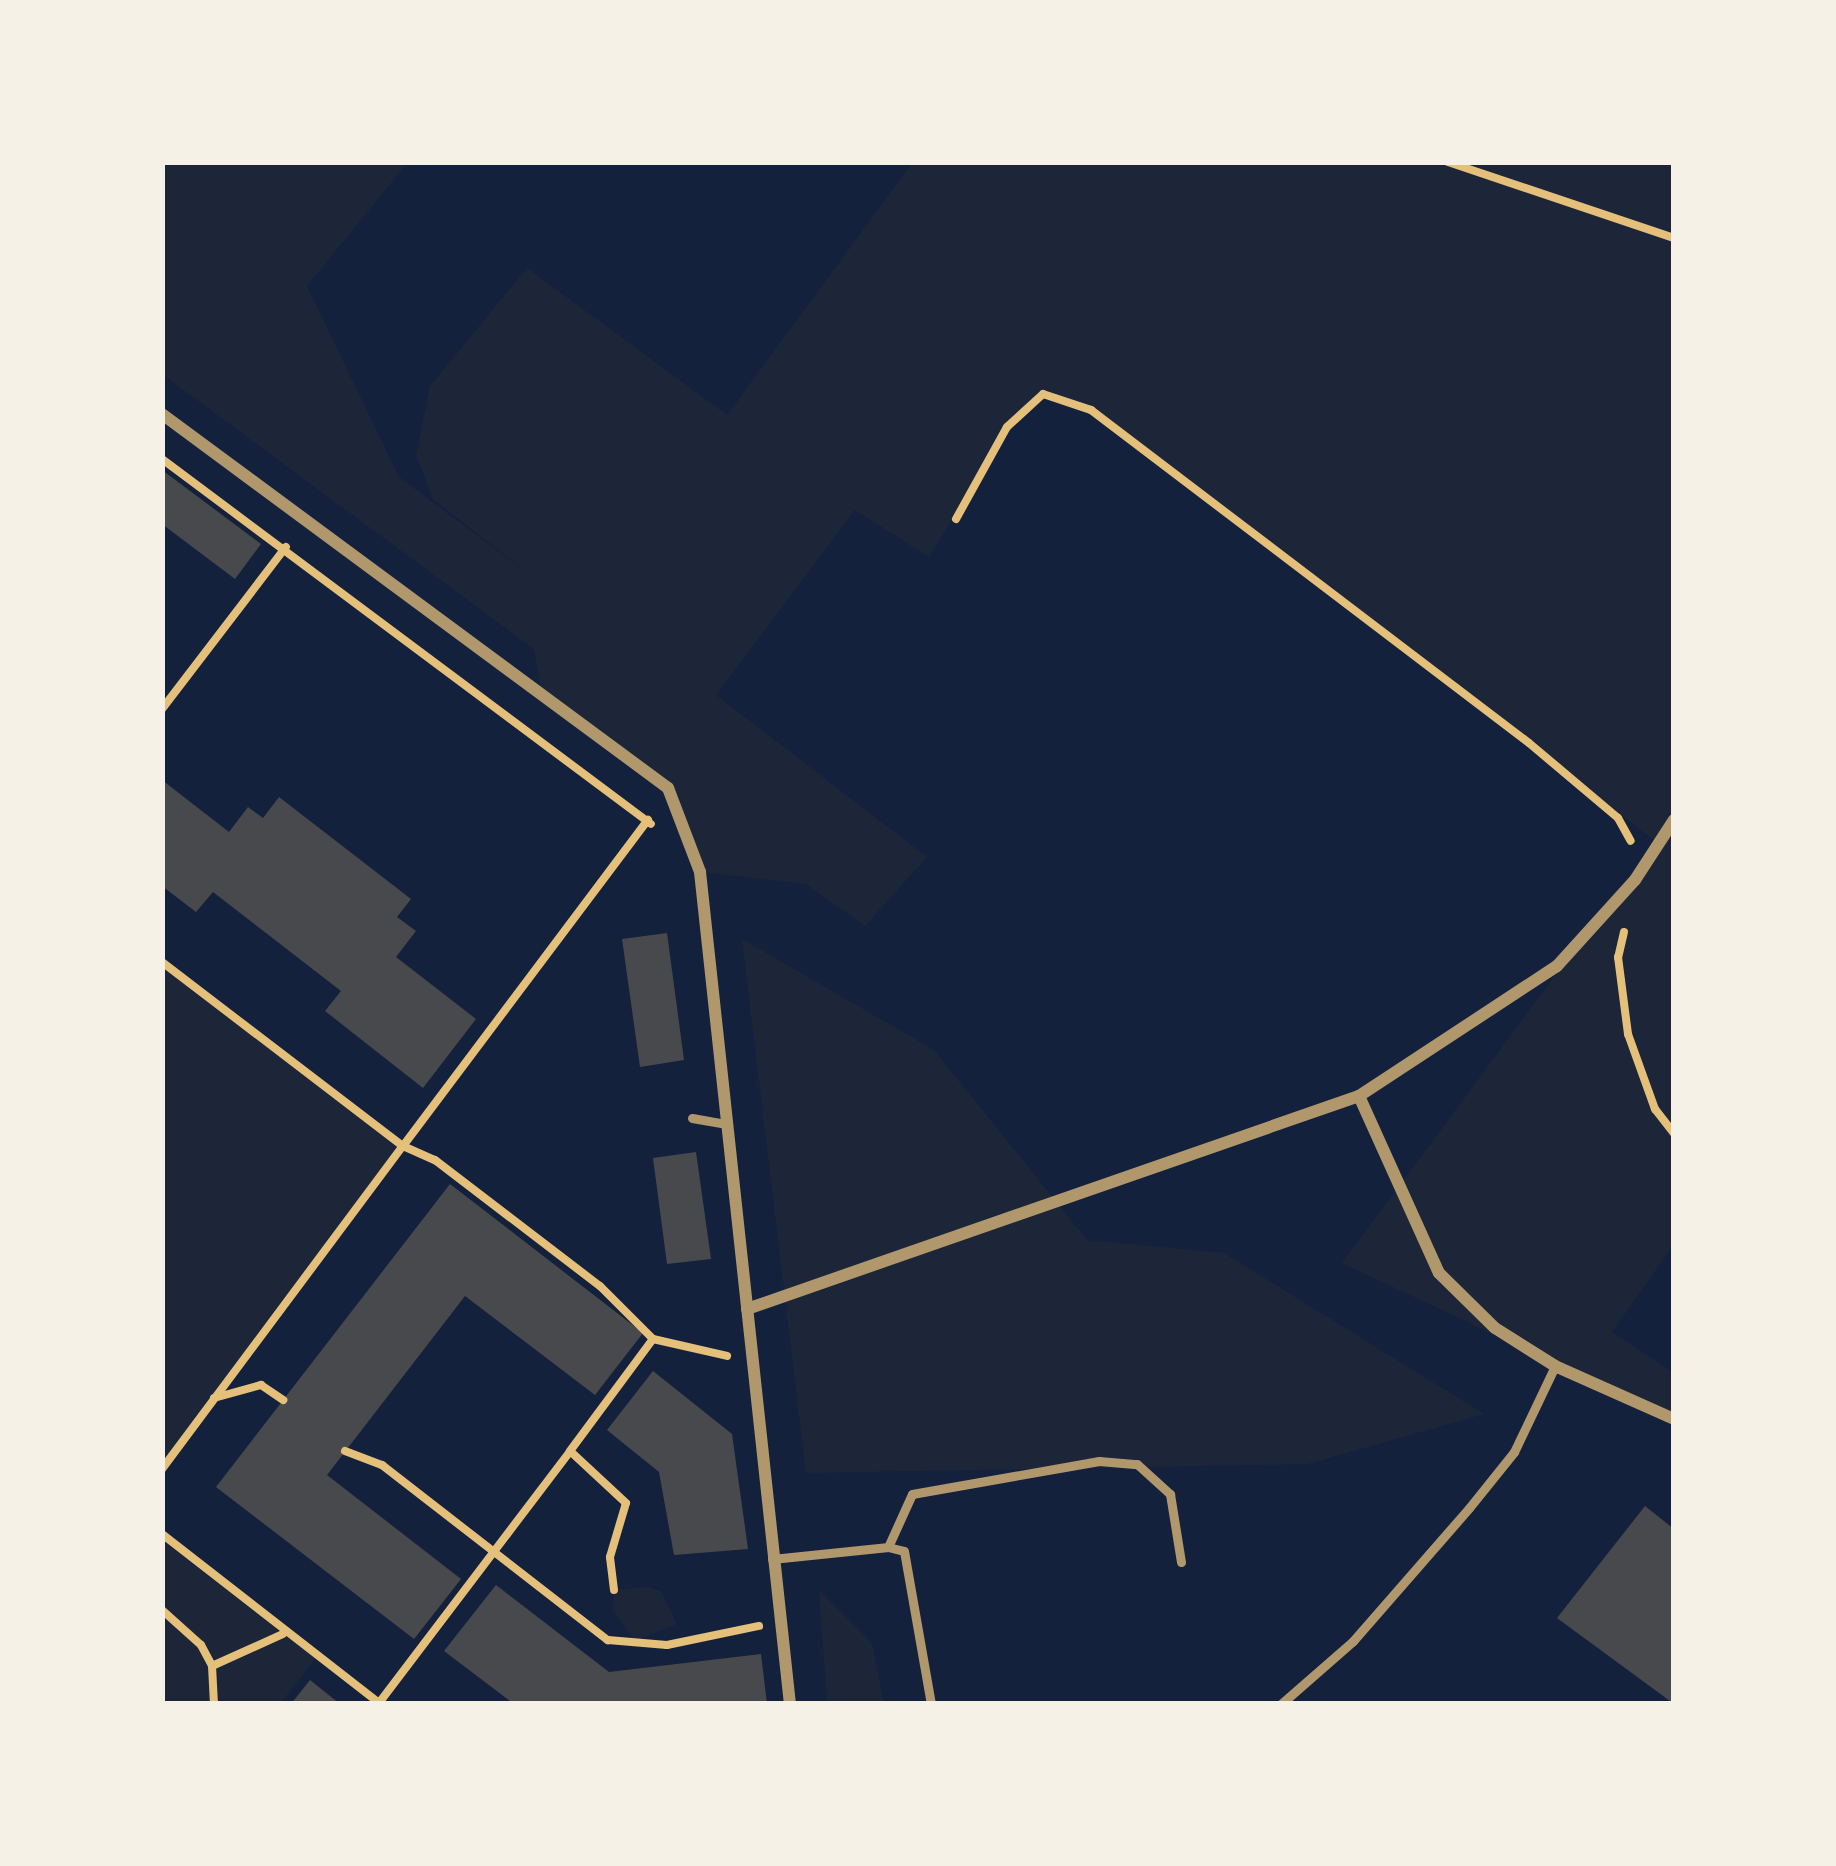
<!DOCTYPE html>
<style>
body{margin:0}
#map{position:relative;width:1836px;height:1866px;overflow:hidden;background:#14213d;font-family:Jost,sans-serif}
div>[style]{position:absolute}
.green>*{inset:0;background:#1d2539}
.building>*{inset:0;background:#48494c}
.path>*{height:8px;margin:-4px;padding:0 4px;transform-origin:4px;border-radius:4px;background:#e5c07b}
.service>*{height:9px;margin:-4.5px;padding:0 4.5px;transform-origin:4.5px;border-radius:4.5px;background:#b1986c}
.minor>*{height:12px;margin:-6px;padding:0 6px;transform-origin:6px;border-radius:6px;background:#b1986c}
span{translate:-50% -50%;white-space:nowrap;text-align:center;line-height:1.15;-webkit-text-stroke:12px #f6f1e7;paint-order:stroke}
.frame{position:absolute;inset:0;border:165px solid #f6f1e7;pointer-events:none}
</style>
<div id="map">
<div class="green">
<div style="clip-path:polygon(162px 162px,408px 162px,307px 286px,399px 477px,530px 575px,433px 499px,416px 455px,430px 386px,527px 268px,727px 415px,913px 162px,1674px 162px,1674px 1244px,1612px 1332px,1674px 1373px,1674px 1419px,1342px 1263px,1655px 841px,1091px 410px,1043px 394px,1007px 428px,929px 557px,855px 510px,716px 695px,927px 857px,865px 926px,806px 884px,700px 872px,668px 788px,542px 695px,534px 649px,162px 374px)"></div>
<div style="clip-path:polygon(742px 939px,934px 1050px,1087px 1240px,1224px 1253px,1484px 1414px,1308px 1464px,806px 1473px)"></div>
<div style="clip-path:polygon(162px 962px,403px 1146px,162px 1469px)"></div>
<div style="clip-path:polygon(162px 1533px,318px 1655px,280px 1704px,162px 1704px)"></div>
<div style="clip-path:polygon(647px 1587px,661px 1591px,677px 1624px,634px 1641px,613px 1610px,614px 1590px)"></div>
<div style="clip-path:polygon(819px 1590px,872px 1643px,884px 1704px,827px 1704px)"></div>
</div>
<div class="building">
<div style="clip-path:polygon(162px 470px,261px 544px,235px 579px,162px 524px)"></div>
<div style="clip-path:polygon(162px 780px,229px 832px,248px 807px,263px 818px,279px 797px,411px 899px,397px 917px,416px 931px,396px 957px,476px 1019px,423px 1088px,325px 1011px,341px 991px,213px 892px,196px 912px,162px 886px)"></div>
<div style="clip-path:polygon(667px 933px,684px 1060px,640px 1067px,622px 939px)"></div>
<div style="clip-path:polygon(696px 1152px,711px 1259px,667px 1264px,653px 1158px)"></div>
<div style="clip-path:polygon(450px 1184px,643px 1333px,595px 1395px,465px 1296px,327px 1475px,461px 1579px,414px 1639px,216px 1487px)"></div>
<div style="clip-path:polygon(653px 1371px,732px 1434px,748px 1549px,674px 1555px,659px 1472px,607px 1430px)"></div>
<div style="clip-path:polygon(1645px 1506px,1674px 1529px,1674px 1704px,1557px 1618px)"></div>
<div style="clip-path:polygon(496px 1585px,609px 1672px,761px 1654px,767px 1704px,514px 1704px,444px 1651px)"></div>
<div style="clip-path:polygon(310px 1680px,340px 1704px,291px 1704px)"></div>
</div>
<div class="path">
<div style="left:1448px;top:162px;width:238px;rotate:18.6deg"></div>
<div style="left:162px;top:459px;width:610px;rotate:36.74deg"></div>
<div style="left:956px;top:519px;width:105px;rotate:-61deg"></div>
<div style="left:1007px;top:427px;width:49px;rotate:-42.5deg"></div>
<div style="left:1043px;top:394px;width:51px;rotate:18.4deg"></div>
<div style="left:1091px;top:410px;width:550px;rotate:37.24deg"></div>
<div style="left:1529px;top:743px;width:116px;rotate:40.1deg"></div>
<div style="left:1618px;top:818px;width:26px;rotate:61deg"></div>
<div style="left:162px;top:709px;width:204px;rotate:-52.6deg"></div>
<div style="left:1624px;top:932px;width:26px;rotate:103deg"></div>
<div style="left:1618px;top:957px;width:78px;rotate:82.6deg"></div>
<div style="left:1628px;top:1034px;width:80px;rotate:70.2deg"></div>
<div style="left:1655px;top:1109px;width:31px;rotate:52deg"></div>
<div style="left:162px;top:962px;width:303px;rotate:37.4deg"></div>
<div style="left:403px;top:1146px;width:408px;rotate:-53.1deg"></div>
<div style="left:214px;top:1398px;width:49px;rotate:-15.5deg"></div>
<div style="left:261px;top:1385px;width:27px;rotate:34deg"></div>
<div style="left:345px;top:1451px;width:40px;rotate:21deg"></div>
<div style="left:382px;top:1465px;width:286px;rotate:37.8deg"></div>
<div style="left:608px;top:1640px;width:59px;rotate:4.8deg"></div>
<div style="left:667px;top:1645px;width:94px;rotate:-11.7deg"></div>
<div style="left:162px;top:1469px;width:403px;rotate:-53.3deg"></div>
<div style="left:403px;top:1146px;width:35px;rotate:24deg"></div>
<div style="left:435px;top:1160px;width:208px;rotate:37.4deg"></div>
<div style="left:600px;top:1286px;width:75px;rotate:45deg"></div>
<div style="left:653px;top:1339px;width:76px;rotate:12.9deg"></div>
<div style="left:162px;top:1534px;width:275px;rotate:37.9deg"></div>
<div style="left:614px;top:1590px;width:33px;rotate:-97deg"></div>
<div style="left:610px;top:1557px;width:56px;rotate:-73.5deg"></div>
<div style="left:626px;top:1503px;width:76px;rotate:-137.1deg"></div>
<div style="left:570px;top:1451px;width:139px;rotate:-53.5deg"></div>
<div style="left:162px;top:1610px;width:52px;rotate:41.9deg"></div>
<div style="left:201px;top:1645px;width:24px;rotate:62deg"></div>
<div style="left:212px;top:1666px;width:38px;rotate:87deg"></div>
<div style="left:212px;top:1666px;width:78px;rotate:-24.3deg"></div>
<div style="left:379px;top:1703px;width:316px;rotate:-52.8deg"></div>
</div>
<div class="service">
<div style="left:692px;top:1118px;width:34px;rotate:10deg"></div>
<div style="left:888px;top:1547px;width:16px;rotate:14deg"></div>
<div style="left:904px;top:1551px;width:155px;rotate:80deg"></div>
<div style="left:772px;top:1559px;width:117px;rotate:-5.9deg"></div>
<div style="left:888px;top:1547px;width:58px;rotate:-65.6deg"></div>
<div style="left:912px;top:1494px;width:190px;rotate:-10deg"></div>
<div style="left:1099px;top:1461px;width:38px;rotate:5deg"></div>
<div style="left:1137px;top:1464px;width:45px;rotate:42.3deg"></div>
<div style="left:1170px;top:1494px;width:69px;rotate:80.8deg"></div>
<div style="left:1281px;top:1704px;width:96px;rotate:-41.2deg"></div>
<div style="left:1353px;top:1641px;width:176px;rotate:-48.9deg"></div>
<div style="left:1469px;top:1508px;width:72px;rotate:-51.2deg"></div>
<div style="left:1514px;top:1452px;width:95px;rotate:-64.5deg"></div>
</div>
<div class="minor">
<div style="left:162px;top:414px;width:629px;rotate:36.47deg"></div>
<div style="left:668px;top:788px;width:90px;rotate:69.1deg"></div>
<div style="left:700px;top:872px;width:837px;rotate:83.83deg"></div>
<div style="left:1359px;top:1096px;width:194px;rotate:65.7deg"></div>
<div style="left:1439px;top:1273px;width:78px;rotate:44.5deg"></div>
<div style="left:1495px;top:1328px;width:71px;rotate:32.3deg"></div>
<div style="left:1555px;top:1366px;width:130px;rotate:24deg"></div>
<div style="left:747px;top:1309px;width:648px;rotate:-19.19deg"></div>
<div style="left:1359px;top:1096px;width:237px;rotate:-33.3deg"></div>
<div style="left:1557px;top:966px;width:116px;rotate:-47.8deg"></div>
<div style="left:1635px;top:880px;width:72px;rotate:-57deg"></div>
</div>
<div class="frame"></div>
</div>
